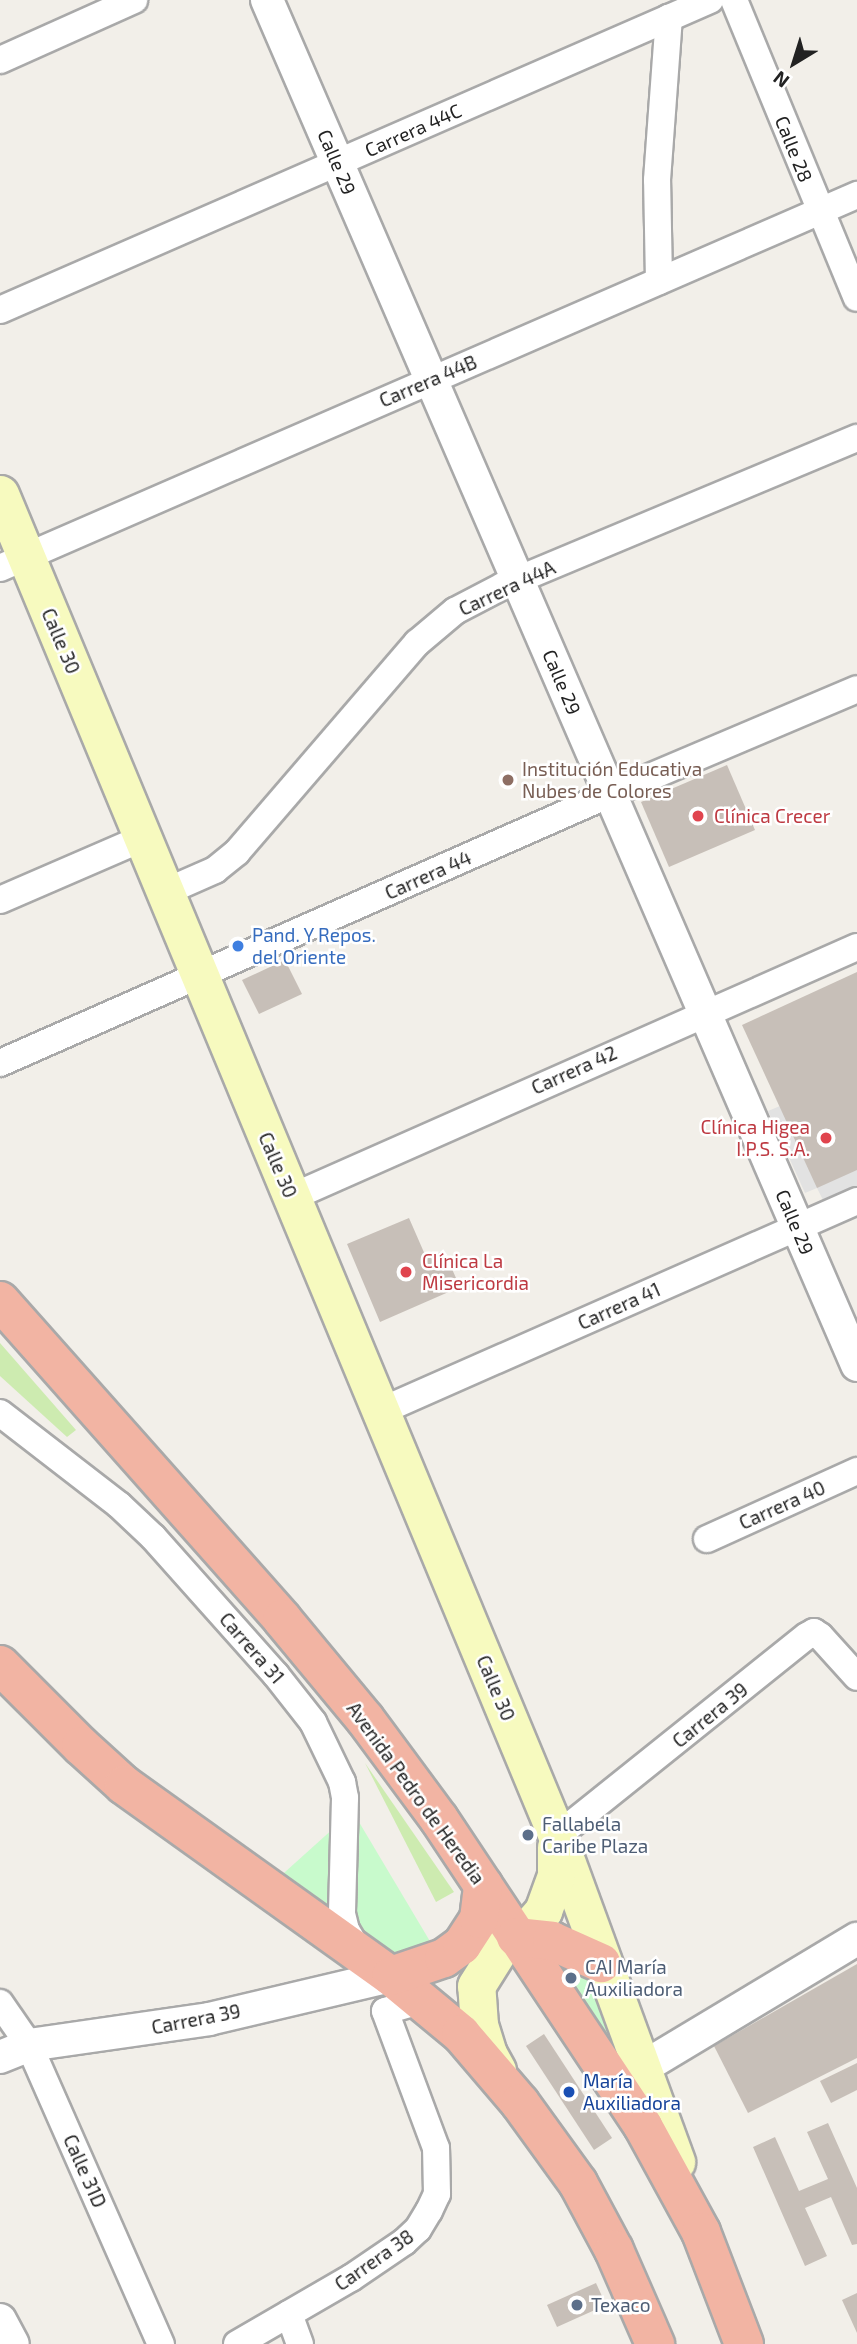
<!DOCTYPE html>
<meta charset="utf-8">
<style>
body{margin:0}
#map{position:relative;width:857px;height:2344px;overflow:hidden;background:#f2efe9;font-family:"Exo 2",sans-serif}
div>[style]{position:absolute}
.grass>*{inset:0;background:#cdebb0}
.park>*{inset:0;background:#c8facc}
.parking>*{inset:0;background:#e2e2e2}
.building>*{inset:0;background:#c7bfb8}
.roads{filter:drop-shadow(2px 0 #a9a9a9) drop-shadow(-2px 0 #a9a9a9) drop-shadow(0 2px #a9a9a9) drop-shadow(0 -2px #a9a9a9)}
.minor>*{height:26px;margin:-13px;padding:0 13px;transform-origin:13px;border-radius:13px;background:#fff}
.tertiary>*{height:32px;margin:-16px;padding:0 16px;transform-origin:16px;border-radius:16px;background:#fff}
.secondary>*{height:37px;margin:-18.5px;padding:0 18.5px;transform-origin:18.5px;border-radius:18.5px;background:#f7fabf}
.trunk>*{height:38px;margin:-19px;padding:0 19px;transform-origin:19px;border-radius:19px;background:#f2b4a3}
.dots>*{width:19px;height:19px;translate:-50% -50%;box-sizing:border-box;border:4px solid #fff;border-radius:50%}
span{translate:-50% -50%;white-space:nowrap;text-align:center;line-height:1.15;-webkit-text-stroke:5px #fff;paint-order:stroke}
.street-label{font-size:19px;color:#222}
.education-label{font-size:19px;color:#785e54}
.left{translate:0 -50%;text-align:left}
.health-label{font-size:19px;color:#be3a42}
.right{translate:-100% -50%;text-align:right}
.shop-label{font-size:19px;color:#366cbe}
.service-label{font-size:19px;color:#4e5e75}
.transit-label{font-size:19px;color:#164399}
.north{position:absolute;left:759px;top:28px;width:70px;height:70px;-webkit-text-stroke:5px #fff;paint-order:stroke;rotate:218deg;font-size:19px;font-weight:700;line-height:28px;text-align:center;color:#222}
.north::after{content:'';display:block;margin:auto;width:24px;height:32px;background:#222;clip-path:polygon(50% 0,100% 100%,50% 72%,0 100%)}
</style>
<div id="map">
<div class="grass">
<div style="clip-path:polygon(0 1343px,76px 1430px,67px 1437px,0 1376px)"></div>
<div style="clip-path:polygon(365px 1763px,454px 1892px,436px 1902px)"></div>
</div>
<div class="park">
<div style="clip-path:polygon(356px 1817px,431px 1943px,399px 1955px,380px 1948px,358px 1930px,348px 1897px)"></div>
<div style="clip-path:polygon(335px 1827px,333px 1918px,275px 1881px)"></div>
<div style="clip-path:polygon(541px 1954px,589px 1959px,631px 2091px)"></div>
</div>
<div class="parking">
<div style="clip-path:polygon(780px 1106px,857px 1170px,857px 1187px,824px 1202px,817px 1188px,805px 1193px,768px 1111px)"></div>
</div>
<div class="building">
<div style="clip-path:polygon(727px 765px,755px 830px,669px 867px,641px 802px)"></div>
<div style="clip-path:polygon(285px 960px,302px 994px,259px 1014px,242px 980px)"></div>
<div style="clip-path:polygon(857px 972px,857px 1170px,817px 1188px,742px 1025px)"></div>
<div style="clip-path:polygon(409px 1218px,426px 1257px,444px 1251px,460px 1287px,380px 1322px,347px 1244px)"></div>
<div style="clip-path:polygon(857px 1964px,857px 2058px,748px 2113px,714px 2046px)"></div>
<div style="clip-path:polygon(544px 2034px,612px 2138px,594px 2150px,526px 2046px)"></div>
<div style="clip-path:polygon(857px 2063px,857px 2090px,831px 2103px,820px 2081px)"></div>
<div style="clip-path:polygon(828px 2123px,857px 2188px,857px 2244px,852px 2245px,831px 2197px,805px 2208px,827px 2256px,805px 2266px,753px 2147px,775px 2137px,799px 2191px,828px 2179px,807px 2132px)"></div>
<div style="clip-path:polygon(596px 2283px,606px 2305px,557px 2327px,547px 2305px)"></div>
<div style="clip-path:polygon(857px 2293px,857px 2333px,842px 2300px)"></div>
</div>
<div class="roads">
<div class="minor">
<div style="left:734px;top:0;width:322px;rotate:67.6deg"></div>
<div style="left:0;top:60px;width:147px;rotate:-24.1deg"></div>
<div style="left:659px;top:281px;width:101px;rotate:-91.1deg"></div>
<div style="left:657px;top:180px;width:163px;rotate:-85.8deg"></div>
<div style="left:0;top:310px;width:775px;rotate:-23.59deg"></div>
<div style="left:0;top:568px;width:935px;rotate:-23.52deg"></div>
<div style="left:165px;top:892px;width:55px;rotate:-23.7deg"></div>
<div style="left:215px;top:870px;width:28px;rotate:-39deg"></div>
<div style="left:237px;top:852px;width:276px;rotate:-49.3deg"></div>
<div style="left:417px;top:643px;width:50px;rotate:-40.1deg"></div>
<div style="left:455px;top:611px;width:54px;rotate:-27.5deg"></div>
<div style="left:503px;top:586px;width:384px;rotate:-22.7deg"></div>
<div style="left:0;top:900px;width:156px;rotate:-23.4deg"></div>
<div style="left:0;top:1063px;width:667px;rotate:-23.8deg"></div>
<div style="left:610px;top:794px;width:268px;rotate:-23deg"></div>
<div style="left:292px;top:1197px;width:618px;rotate:-23.87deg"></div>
<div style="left:381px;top:1411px;width:520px;rotate:-23.81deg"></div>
<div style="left:0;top:1413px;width:150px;rotate:37.7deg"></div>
<div style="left:119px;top:1505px;width:47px;rotate:43.3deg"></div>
<div style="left:153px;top:1537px;width:185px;rotate:48.3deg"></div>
<div style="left:276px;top:1675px;width:60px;rotate:51.8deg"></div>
<div style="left:313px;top:1722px;width:67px;rotate:64.2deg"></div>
<div style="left:342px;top:1782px;width:16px;rotate:79deg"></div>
<div style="left:345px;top:1798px;width:116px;rotate:91.5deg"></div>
<div style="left:342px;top:1914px;width:16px;rotate:76deg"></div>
<div style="left:346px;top:1930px;width:23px;rotate:59deg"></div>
<div style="left:707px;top:1539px;width:165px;rotate:-24.4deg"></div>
<div style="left:557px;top:1836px;width:320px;rotate:-38.7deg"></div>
<div style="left:807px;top:1636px;width:8px;rotate:-30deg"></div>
<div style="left:814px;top:1632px;width:7px;rotate:34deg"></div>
<div style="left:820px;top:1636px;width:55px;rotate:47.9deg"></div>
<div style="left:0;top:2003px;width:51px;rotate:55.4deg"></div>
<div style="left:29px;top:2045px;width:327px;rotate:66.2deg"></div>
<div style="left:289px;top:2314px;width:32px;rotate:70deg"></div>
<div style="left:237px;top:2344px;width:132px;rotate:-30.1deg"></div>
<div style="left:351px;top:2278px;width:64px;rotate:-34.2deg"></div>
<div style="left:404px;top:2242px;width:19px;rotate:-43deg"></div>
<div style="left:418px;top:2229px;width:21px;rotate:-59deg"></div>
<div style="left:429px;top:2211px;width:19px;rotate:-65deg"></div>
<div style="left:437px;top:2194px;width:46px;rotate:-91.2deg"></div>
<div style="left:436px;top:2148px;width:146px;rotate:-110.4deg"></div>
<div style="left:385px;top:2011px;width:40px;rotate:-16deg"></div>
</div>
<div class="tertiary">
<div style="left:267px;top:0;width:1487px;rotate:66.62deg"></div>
<div style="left:0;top:2057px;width:31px;rotate:-22deg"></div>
<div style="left:29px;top:2045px;width:182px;rotate:-8.2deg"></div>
<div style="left:209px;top:2019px;width:187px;rotate:-13.3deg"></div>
<div style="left:642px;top:2068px;width:251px;rotate:-31deg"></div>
<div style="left:0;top:2320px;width:27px;rotate:62deg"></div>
</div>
<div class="secondary">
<div style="left:0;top:494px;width:1453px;rotate:67.46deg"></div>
<div style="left:557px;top:1836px;width:347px;rotate:69.9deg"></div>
<div style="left:497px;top:2070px;width:18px;rotate:-119deg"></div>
<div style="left:488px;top:2054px;width:30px;rotate:-107deg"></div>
<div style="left:479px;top:2025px;width:39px;rotate:-94deg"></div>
<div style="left:476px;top:1986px;width:45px;rotate:-57.7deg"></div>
<div style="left:500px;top:1948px;width:37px;rotate:-36deg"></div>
<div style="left:530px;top:1926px;width:20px;rotate:-49deg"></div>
<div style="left:543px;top:1911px;width:37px;rotate:-70deg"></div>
<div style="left:556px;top:1876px;width:29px;rotate:-90deg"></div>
</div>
<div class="trunk">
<div style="left:0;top:1301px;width:425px;rotate:48.4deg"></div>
<div style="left:282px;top:1619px;width:130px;rotate:50.3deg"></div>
<div style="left:365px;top:1719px;width:124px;rotate:53.5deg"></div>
<div style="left:439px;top:1819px;width:369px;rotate:56.4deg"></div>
<div style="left:643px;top:2126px;width:121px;rotate:61.3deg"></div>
<div style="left:701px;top:2232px;width:120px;rotate:69deg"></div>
<div style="left:0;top:1665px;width:115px;rotate:45deg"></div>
<div style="left:81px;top:1746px;width:58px;rotate:42.2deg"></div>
<div style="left:124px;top:1785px;width:328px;rotate:35.6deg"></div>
<div style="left:391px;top:1976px;width:91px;rotate:39.6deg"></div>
<div style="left:461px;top:2034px;width:91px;rotate:49.5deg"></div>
<div style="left:520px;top:2103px;width:99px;rotate:54.1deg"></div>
<div style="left:578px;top:2183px;width:76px;rotate:61.8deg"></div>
<div style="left:614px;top:2250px;width:103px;rotate:66.4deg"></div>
<div style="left:516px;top:1937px;width:36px;rotate:6deg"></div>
<div style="left:552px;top:1941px;width:54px;rotate:24.2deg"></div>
<div style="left:391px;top:1976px;width:56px;rotate:-18.8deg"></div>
<div style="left:444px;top:1958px;width:22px;rotate:-36deg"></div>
<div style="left:462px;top:1945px;width:31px;rotate:-57deg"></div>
<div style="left:479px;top:1919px;width:34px;rotate:-83deg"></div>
</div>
</div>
<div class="dots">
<div style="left:508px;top:780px;background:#8d6e63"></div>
<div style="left:698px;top:816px;background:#e0444e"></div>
<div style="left:238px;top:946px;background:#3f7fe0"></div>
<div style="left:826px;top:1138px;background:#e0444e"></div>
<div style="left:406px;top:1272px;background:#e0444e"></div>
<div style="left:528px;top:1835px;background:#5c6f8a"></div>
<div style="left:571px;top:1978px;background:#5c6f8a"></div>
<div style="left:569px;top:2092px;background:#1a4fb4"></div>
<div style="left:577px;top:2305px;background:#5c6f8a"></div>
</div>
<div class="street-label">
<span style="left:413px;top:130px;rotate:-24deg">Carrera 44C</span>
<span style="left:794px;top:149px;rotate:68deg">Calle 28</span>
<span style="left:337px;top:162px;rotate:67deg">Calle 29</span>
<span style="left:428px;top:381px;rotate:-23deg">Carrera 44B</span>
<span style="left:507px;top:588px;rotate:-25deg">Carrera 44A</span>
<span style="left:61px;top:641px;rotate:67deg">Calle 30</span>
<span style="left:562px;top:682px;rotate:67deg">Calle 29</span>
<span style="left:428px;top:875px;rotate:-24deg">Carrera 44</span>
<span style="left:574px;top:1070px;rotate:-24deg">Carrera 42</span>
<span style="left:278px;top:1165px;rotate:67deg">Calle 30</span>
<span style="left:795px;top:1222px;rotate:67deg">Calle 29</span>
<span style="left:619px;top:1306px;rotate:-24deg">Carrera 41</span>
<span style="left:782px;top:1505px;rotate:-24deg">Carrera 40</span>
<span style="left:252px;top:1648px;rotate:49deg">Carrera 31</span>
<span style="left:496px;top:1688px;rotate:67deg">Calle 30</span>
<span style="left:710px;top:1715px;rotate:-39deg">Carrera 39</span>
<span style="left:416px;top:1793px;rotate:54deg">Avenida Pedro de Heredia</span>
<span style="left:196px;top:2019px;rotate:-11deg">Carrera 39</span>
<span style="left:85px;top:2171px;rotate:66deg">Calle 31D</span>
<span style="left:374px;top:2260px;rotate:-35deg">Carrera 38</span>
</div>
<div class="education-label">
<span class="left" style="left:522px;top:780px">Institución Educativa<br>Nubes de Colores</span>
</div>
<div class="health-label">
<span class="left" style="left:714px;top:816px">Clínica Crecer</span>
<span class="right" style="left:810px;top:1138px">Clínica Higea<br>I.P.S. S.A.</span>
<span class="left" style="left:422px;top:1272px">Clínica La<br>Misericordia</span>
</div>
<div class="shop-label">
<span class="left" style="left:252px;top:946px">Pand. Y Repos.<br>del Oriente</span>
</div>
<div class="service-label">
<span class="left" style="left:542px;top:1835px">Fallabela<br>Caribe Plaza</span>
<span class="left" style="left:585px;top:1978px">CAI María<br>Auxiliadora</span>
<span class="left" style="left:591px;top:2305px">Texaco</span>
</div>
<div class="transit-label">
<span class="left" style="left:583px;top:2092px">María<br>Auxiliadora</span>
</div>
<div class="north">N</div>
</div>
